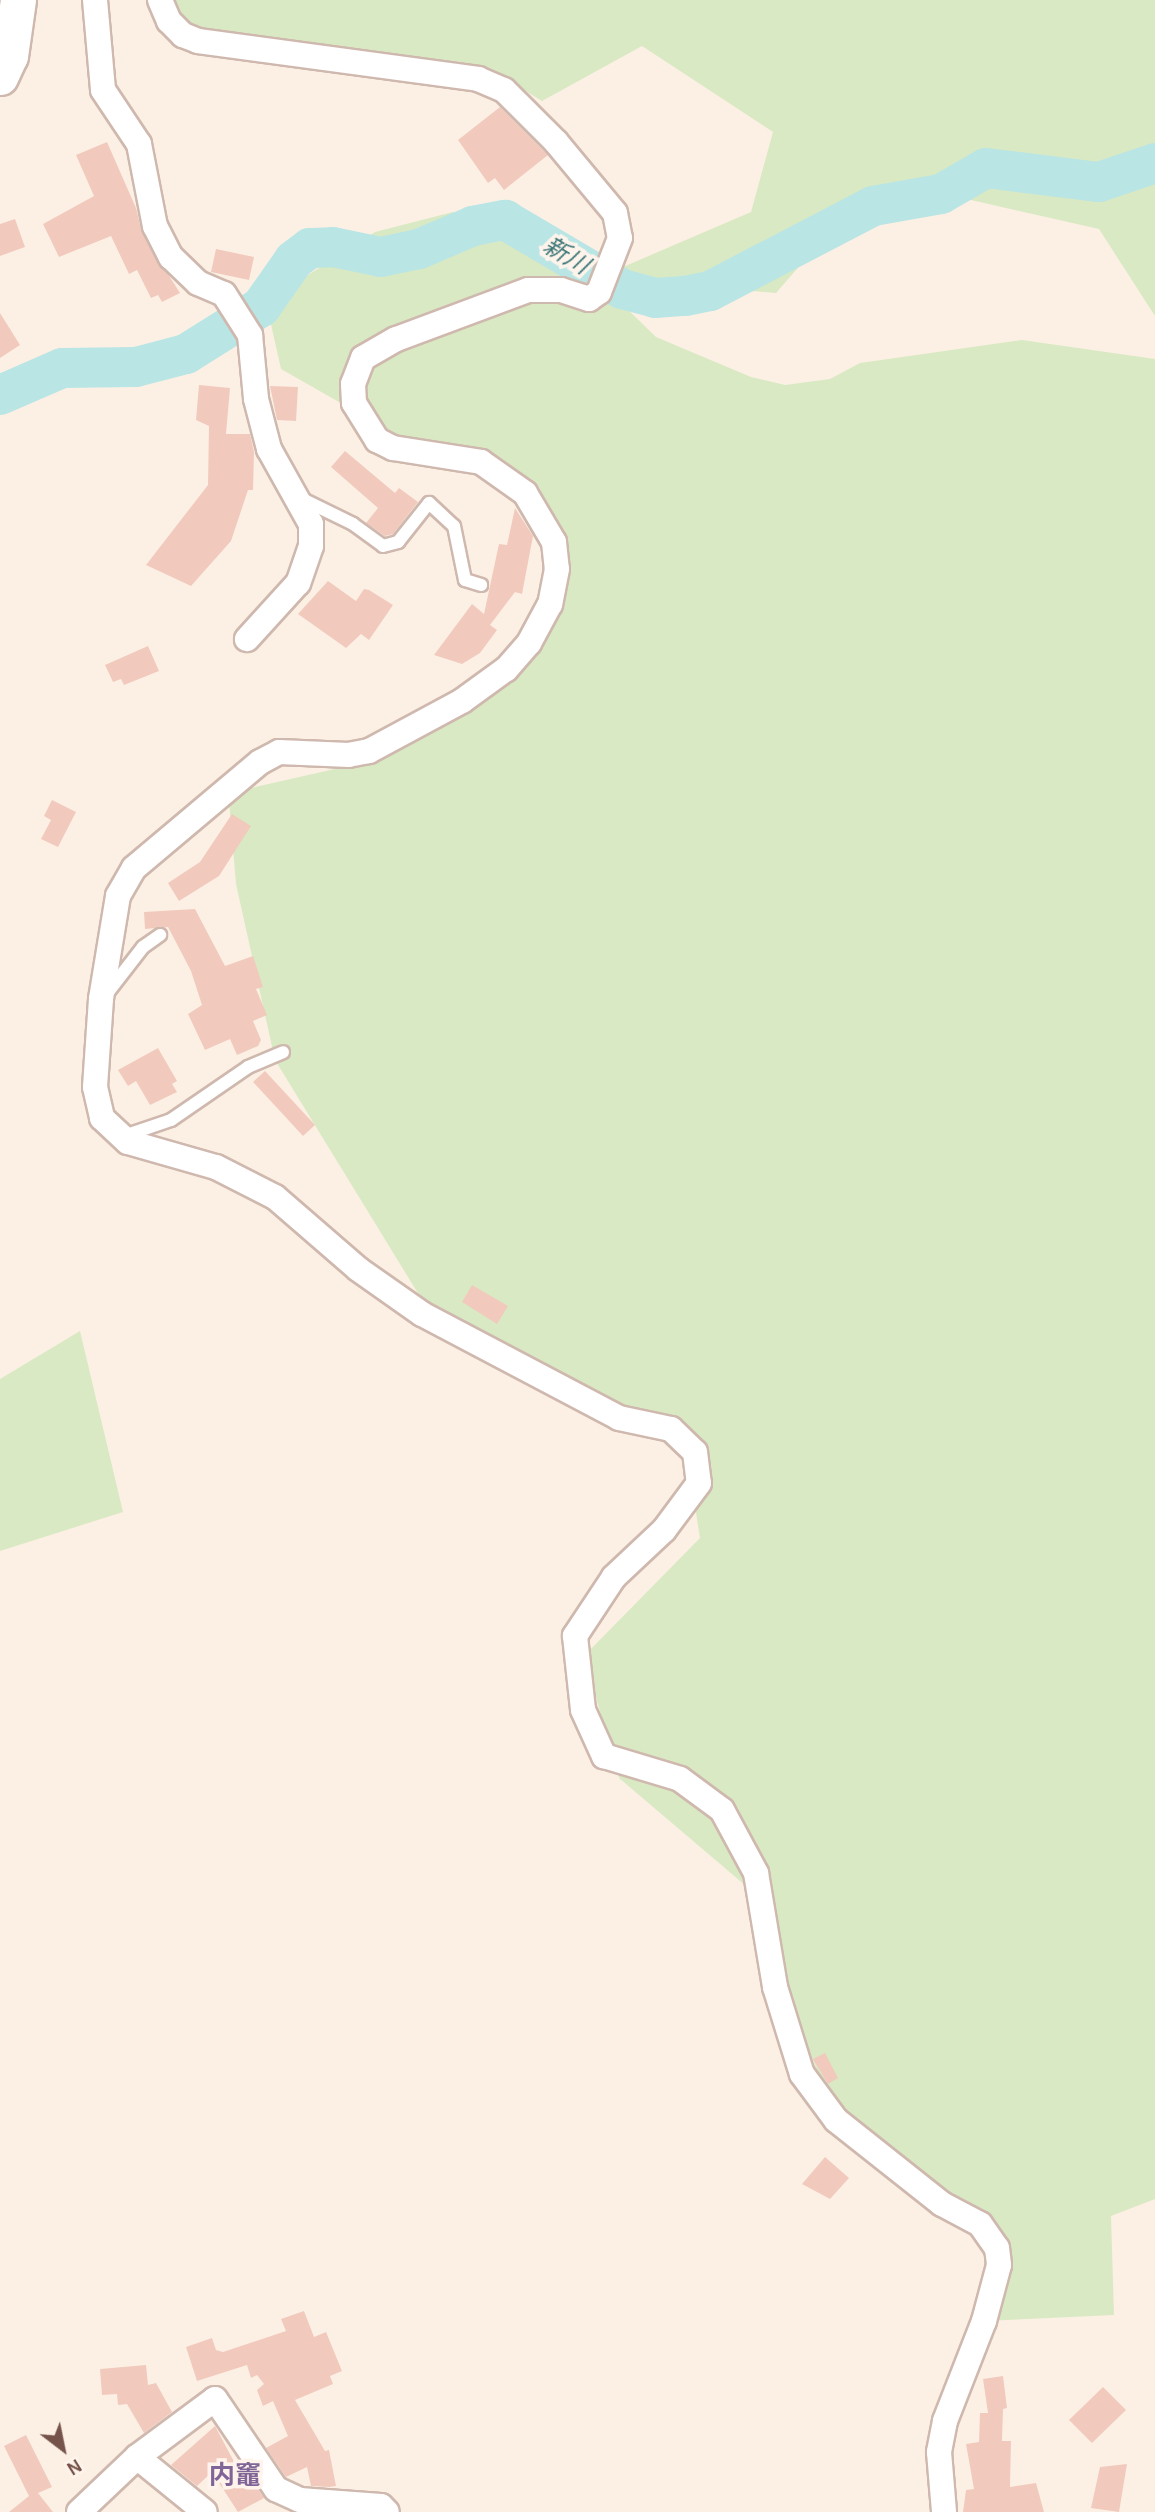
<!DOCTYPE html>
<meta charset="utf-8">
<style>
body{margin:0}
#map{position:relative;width:1155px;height:2512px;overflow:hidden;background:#fcf0e5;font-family:Karla,"Noto Sans JP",sans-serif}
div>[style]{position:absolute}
.green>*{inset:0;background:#d9e9c3}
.river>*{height:40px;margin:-20px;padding:0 20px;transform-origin:20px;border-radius:20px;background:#b9e5e5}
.building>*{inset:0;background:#f1cabd}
.roads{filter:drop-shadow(2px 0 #cfb8ae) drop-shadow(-2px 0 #cfb8ae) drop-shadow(0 2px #cfb8ae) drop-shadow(0 -2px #cfb8ae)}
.lane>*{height:12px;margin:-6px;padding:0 6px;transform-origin:6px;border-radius:6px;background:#fff}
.street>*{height:24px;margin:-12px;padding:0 12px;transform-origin:12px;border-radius:12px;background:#fff}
.secondary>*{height:35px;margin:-17.5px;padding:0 17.5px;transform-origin:17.5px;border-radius:17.5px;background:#fff}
span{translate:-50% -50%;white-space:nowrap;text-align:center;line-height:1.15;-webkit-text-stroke:7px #fff4eb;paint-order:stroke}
.water-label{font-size:24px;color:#3e787a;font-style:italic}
.quarter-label{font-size:26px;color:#806698;font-weight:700}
.north{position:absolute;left:28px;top:2414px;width:70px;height:70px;-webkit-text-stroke:5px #fff4eb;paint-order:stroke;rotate:148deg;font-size:19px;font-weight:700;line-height:28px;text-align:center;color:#75534a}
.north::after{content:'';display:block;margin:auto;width:24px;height:32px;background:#75534a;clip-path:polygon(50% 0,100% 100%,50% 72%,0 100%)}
</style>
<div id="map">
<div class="green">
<div style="clip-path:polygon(170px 0,1155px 0,1155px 316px,1099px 229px,971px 200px,843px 216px,776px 293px,642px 282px,616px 270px,751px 212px,773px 132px,642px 46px,542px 101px,506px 79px,450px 62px,189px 29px)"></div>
<div style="clip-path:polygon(453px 212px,618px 300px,656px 337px,751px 377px,785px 385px,830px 379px,860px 363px,1022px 340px,1155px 359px,1155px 2199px,1111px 2216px,1114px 2315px,984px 2321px,986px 2232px,836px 2120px,746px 1886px,619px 1778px,584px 1656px,700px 1538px,687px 1455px,624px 1412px,427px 1308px,275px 1060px,236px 884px,229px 801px,238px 791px,379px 759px,515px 673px,565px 573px,520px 477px,381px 432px,353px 410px,281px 369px,266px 302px,375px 232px)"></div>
<div style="clip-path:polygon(80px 1331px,123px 1512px,0 1551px,0 1379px)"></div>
</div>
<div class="river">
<div style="left:0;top:395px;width:68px;rotate:-23.5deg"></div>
<div style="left:62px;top:368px;width:74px;rotate:-0.8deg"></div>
<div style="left:136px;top:367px;width:52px;rotate:-14.6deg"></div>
<div style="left:186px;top:354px;width:89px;rotate:-32.1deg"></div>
<div style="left:261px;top:307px;width:57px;rotate:-54.9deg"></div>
<div style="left:294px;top:260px;width:20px;rotate:-37deg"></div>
<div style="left:310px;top:248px;width:23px;rotate:-2deg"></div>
<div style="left:333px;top:247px;width:49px;rotate:11.8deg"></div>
<div style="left:381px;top:257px;width:39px;rotate:-12deg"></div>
<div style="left:419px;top:249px;width:59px;rotate:-23.1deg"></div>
<div style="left:473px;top:226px;width:33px;rotate:-11deg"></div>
<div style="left:505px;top:220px;width:136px;rotate:30.5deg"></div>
<div style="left:622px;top:289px;width:34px;rotate:15deg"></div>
<div style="left:655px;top:298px;width:30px;rotate:-4deg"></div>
<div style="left:685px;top:296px;width:25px;rotate:-11deg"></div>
<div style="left:710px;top:291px;width:184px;rotate:-27.5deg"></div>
<div style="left:873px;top:206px;width:69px;rotate:-10deg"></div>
<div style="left:941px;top:194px;width:52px;rotate:-30deg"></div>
<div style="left:986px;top:168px;width:114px;rotate:7.1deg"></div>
<div style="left:1099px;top:182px;width:59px;rotate:-18.7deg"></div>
</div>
<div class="building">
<div style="clip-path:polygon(500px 107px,548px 155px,504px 190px,495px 178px,488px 183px,458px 140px)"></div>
<div style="clip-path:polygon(107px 142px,136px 208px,142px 233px,180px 293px,162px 302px,158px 295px,151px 298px,137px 270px,129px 274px,111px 236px,59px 257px,43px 224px,94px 196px,76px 155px)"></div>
<div style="clip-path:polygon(15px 219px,25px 247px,0 256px,0 224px)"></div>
<div style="clip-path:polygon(216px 249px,254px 257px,249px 280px,211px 272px)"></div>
<div style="clip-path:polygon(0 313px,20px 345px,0 358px)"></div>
<div style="clip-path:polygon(199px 385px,230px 388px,226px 434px,250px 434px,254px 452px,253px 490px,248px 490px,231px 541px,191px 586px,146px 565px,208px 485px,209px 426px,196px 420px)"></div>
<div style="clip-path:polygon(270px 386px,298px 387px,296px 421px,277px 420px)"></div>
<div style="clip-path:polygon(345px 451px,395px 493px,399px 488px,418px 502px,393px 534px,385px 536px,366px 523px,378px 508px,331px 467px)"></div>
<div style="clip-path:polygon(515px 508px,533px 536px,522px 594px,515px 592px,490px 625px,497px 630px,480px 653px,462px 664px,434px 655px,472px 604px,484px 614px,499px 544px,507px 545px)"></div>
<div style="clip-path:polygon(328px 581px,356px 601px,364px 589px,369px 590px,393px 605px,369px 640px,361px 634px,346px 648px,298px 614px)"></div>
<div style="clip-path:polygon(148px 646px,159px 671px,124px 685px,121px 679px,113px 682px,105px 665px)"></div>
<div style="clip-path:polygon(52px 800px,76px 812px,58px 847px,41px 839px,51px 820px,44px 816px)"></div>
<div style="clip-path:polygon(232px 814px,251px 826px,219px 876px,179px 901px,168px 883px,200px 862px)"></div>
<div style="clip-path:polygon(195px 909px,225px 966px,253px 956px,263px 987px,256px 989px,267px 1015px,253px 1021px,261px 1040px,258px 1046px,237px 1055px,230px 1039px,205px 1050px,188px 1014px,202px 1005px,191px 971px,168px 927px,145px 929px,144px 912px)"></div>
<div style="clip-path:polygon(158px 1048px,177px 1081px,172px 1084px,177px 1092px,150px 1105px,136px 1081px,128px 1086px,118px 1070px)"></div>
<div style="clip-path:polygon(265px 1071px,315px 1125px,303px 1136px,253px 1082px)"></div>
<div style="clip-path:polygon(472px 1285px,508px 1306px,497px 1324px,462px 1302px)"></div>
<div style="clip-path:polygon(825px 2053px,838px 2078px,828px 2084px,813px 2059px)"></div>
<div style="clip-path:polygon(825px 2157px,849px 2178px,830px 2199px,802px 2184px)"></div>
<div style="clip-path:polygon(304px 2311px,314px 2337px,326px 2332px,342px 2371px,330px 2376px,333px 2384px,295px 2400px,325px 2451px,329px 2450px,336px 2486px,329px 2487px,311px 2486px,307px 2467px,286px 2477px,266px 2448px,288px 2436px,273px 2401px,263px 2406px,257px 2390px,264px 2384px,257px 2375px,251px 2378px,247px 2365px,197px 2381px,186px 2347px,212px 2338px,216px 2350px,223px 2352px,286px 2331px,281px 2319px)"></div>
<div style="clip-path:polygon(146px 2365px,148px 2385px,156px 2383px,172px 2412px,144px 2433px,127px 2404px,118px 2405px,117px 2394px,102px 2395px,100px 2369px)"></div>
<div style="clip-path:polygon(1003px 2376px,1007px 2408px,1003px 2409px,1002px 2441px,1011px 2441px,1010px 2487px,1036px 2483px,1044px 2512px,963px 2512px,966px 2490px,974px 2489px,966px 2444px,979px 2442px,980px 2413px,988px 2413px,983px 2379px)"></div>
<div style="clip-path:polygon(1103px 2387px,1126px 2410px,1092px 2443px,1069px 2420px)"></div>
<div style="clip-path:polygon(215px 2426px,239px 2471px,244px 2468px,264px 2498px,238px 2512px,212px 2472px,197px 2486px,171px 2465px)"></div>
<div style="clip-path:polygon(26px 2435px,52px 2487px,38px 2493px,53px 2512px,9px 2512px,29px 2496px,4px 2446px)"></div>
<div style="clip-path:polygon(1127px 2464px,1119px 2512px,1091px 2508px,1100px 2467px)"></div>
</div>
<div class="roads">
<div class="lane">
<div style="left:300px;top:498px;width:59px;rotate:26.1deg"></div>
<div style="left:353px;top:524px;width:37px;rotate:36deg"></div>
<div style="left:383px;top:546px;width:16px;rotate:-15deg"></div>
<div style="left:398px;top:542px;width:50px;rotate:-51.5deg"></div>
<div style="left:429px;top:503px;width:34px;rotate:43deg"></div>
<div style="left:454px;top:526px;width:55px;rotate:78.5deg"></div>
<div style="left:465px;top:580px;width:17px;rotate:17deg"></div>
<div style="left:105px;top:996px;width:62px;rotate:-52.2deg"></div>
<div style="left:143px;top:947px;width:21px;rotate:-35deg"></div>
<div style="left:124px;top:1136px;width:50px;rotate:-18.8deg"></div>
<div style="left:171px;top:1120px;width:93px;rotate:-34.5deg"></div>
<div style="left:248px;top:1067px;width:38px;rotate:-23deg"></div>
</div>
<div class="street">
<div style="left:95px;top:0;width:90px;rotate:84.9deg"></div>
<div style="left:103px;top:90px;width:65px;rotate:56.3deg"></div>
<div style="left:139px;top:144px;width:84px;rotate:79deg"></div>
<div style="left:155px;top:226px;width:35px;rotate:63deg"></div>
<div style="left:171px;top:257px;width:37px;rotate:44deg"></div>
<div style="left:198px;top:283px;width:28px;rotate:23deg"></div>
<div style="left:224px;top:294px;width:49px;rotate:57.6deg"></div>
<div style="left:250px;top:335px;width:64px;rotate:84.6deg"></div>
<div style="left:256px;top:399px;width:52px;rotate:75.4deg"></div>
<div style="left:269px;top:449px;width:86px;rotate:60.8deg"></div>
<div style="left:311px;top:524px;width:22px;rotate:90deg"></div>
<div style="left:311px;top:546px;width:39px;rotate:109deg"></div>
<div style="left:298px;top:583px;width:76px;rotate:132.3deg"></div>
<div style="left:160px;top:0;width:23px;rotate:67deg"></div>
<div style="left:169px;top:21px;width:20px;rotate:45deg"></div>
<div style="left:183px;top:35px;width:16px;rotate:22deg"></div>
<div style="left:198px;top:41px;width:283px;rotate:7.7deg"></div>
<div style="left:478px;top:79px;width:28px;rotate:23deg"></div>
<div style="left:504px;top:90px;width:74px;rotate:45deg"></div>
<div style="left:556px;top:142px;width:92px;rotate:50.3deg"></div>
<div style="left:615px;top:213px;width:25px;rotate:79deg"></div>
<div style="left:620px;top:238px;width:58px;rotate:111.3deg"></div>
<div style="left:599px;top:292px;width:12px;rotate:145deg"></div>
<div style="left:589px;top:299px;width:29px;rotate:-162deg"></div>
<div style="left:561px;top:290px;width:33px;rotate:180deg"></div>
<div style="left:528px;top:290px;width:141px;rotate:159.6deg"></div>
<div style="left:396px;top:339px;width:38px;rotate:150deg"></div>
<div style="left:363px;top:358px;width:28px;rotate:111deg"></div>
<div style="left:353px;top:384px;width:19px;rotate:87deg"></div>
<div style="left:354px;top:403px;width:44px;rotate:58.1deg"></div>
<div style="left:377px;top:440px;width:18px;rotate:27deg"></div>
<div style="left:393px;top:448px;width:89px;rotate:9deg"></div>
<div style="left:481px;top:462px;width:54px;rotate:35.2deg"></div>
<div style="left:525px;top:493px;width:57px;rotate:59.4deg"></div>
<div style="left:554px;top:542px;width:27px;rotate:84deg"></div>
<div style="left:557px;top:569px;width:36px;rotate:101deg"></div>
<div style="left:550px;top:604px;width:44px;rotate:118.3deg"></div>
<div style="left:529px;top:643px;width:35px;rotate:131deg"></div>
<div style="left:506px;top:669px;width:54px;rotate:144deg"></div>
<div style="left:462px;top:701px;width:106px;rotate:151.7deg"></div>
<div style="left:369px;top:751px;width:20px;rotate:169deg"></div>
<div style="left:349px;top:755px;width:70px;rotate:-177.5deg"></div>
<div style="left:279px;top:752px;width:21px;rotate:152deg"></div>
<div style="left:260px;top:762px;width:165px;rotate:139.9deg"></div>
<div style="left:134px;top:868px;width:32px;rotate:120deg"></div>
<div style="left:118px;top:896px;width:104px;rotate:99.4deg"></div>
<div style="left:101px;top:999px;width:88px;rotate:93.9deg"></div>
<div style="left:95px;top:1087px;width:32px;rotate:77deg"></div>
<div style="left:102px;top:1118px;width:35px;rotate:43deg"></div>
<div style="left:128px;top:1142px;width:91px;rotate:15.9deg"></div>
<div style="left:216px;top:1167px;width:66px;rotate:27deg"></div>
<div style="left:275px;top:1197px;width:110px;rotate:40.9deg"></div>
<div style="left:358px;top:1269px;width:78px;rotate:35.1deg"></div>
<div style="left:422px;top:1314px;width:223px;rotate:27.8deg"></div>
<div style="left:619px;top:1418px;width:53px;rotate:11.9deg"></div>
<div style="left:671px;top:1429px;width:33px;rotate:44deg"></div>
<div style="left:695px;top:1452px;width:31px;rotate:83deg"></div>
<div style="left:699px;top:1483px;width:59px;rotate:126.7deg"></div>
<div style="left:664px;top:1530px;width:69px;rotate:136.8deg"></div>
<div style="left:614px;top:1577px;width:71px;rotate:123.5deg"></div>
<div style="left:575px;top:1636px;width:74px;rotate:83.8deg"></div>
<div style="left:583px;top:1710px;width:51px;rotate:65.5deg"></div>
<div style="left:604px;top:1756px;width:79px;rotate:16.8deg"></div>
<div style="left:680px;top:1779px;width:52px;rotate:36.4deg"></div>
<div style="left:722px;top:1810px;width:72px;rotate:61.6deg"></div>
<div style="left:756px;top:1873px;width:116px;rotate:80.5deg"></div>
<div style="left:775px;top:1987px;width:91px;rotate:72.8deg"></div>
<div style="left:802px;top:2074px;width:57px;rotate:53.5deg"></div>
<div style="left:836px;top:2120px;width:135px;rotate:38.4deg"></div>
<div style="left:942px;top:2204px;width:43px;rotate:27.8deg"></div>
<div style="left:980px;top:2224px;width:29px;rotate:55deg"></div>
<div style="left:997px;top:2248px;width:17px;rotate:83deg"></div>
<div style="left:999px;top:2265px;width:58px;rotate:105deg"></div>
<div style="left:984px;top:2321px;width:107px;rotate:111.3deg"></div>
<div style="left:945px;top:2421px;width:32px;rotate:101deg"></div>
<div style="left:939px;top:2452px;width:60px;rotate:85.2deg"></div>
<div style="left:137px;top:2457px;width:87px;rotate:39deg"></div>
<div style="left:79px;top:2512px;width:80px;rotate:-43.5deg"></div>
<div style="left:137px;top:2457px;width:97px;rotate:-36.6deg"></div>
<div style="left:215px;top:2399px;width:109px;rotate:55.9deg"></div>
<div style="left:276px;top:2489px;width:26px;rotate:25deg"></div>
<div style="left:300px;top:2500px;width:81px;rotate:4.2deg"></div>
<div style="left:381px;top:2506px;width:8px;rotate:45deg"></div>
</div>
<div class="secondary">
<div style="left:0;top:77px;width:23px;rotate:-65deg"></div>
<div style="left:10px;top:56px;width:57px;rotate:-81.9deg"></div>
</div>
</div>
<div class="water-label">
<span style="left:566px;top:256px;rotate:31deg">新川</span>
</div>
<div class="quarter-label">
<span style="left:235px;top:2476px">内竈</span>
</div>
<div class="north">N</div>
</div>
